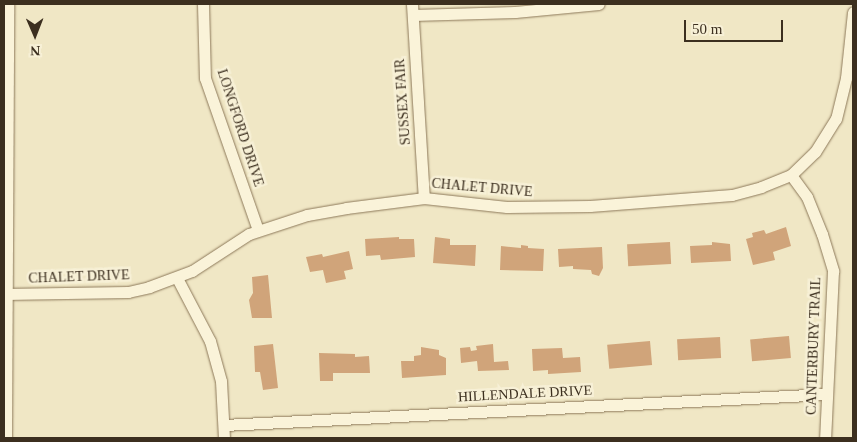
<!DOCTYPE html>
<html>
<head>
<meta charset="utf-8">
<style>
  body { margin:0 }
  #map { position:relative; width:857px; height:442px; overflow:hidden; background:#f0e7c5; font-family:"Times New Roman",serif }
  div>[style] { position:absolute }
  .building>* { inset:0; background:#d0a47a; transform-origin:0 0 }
  .roads { filter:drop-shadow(0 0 1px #8d795a) drop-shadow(0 0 1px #8d795a) }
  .street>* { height:11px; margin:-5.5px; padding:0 5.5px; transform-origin:5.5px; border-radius:5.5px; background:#faf3d9 }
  span { translate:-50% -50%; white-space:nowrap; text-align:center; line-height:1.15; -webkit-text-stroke:5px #f7f0d6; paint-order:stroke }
  .street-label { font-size:14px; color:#3c2f1f }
  .frame { position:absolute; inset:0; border:5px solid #3c2f1f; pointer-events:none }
  .north { position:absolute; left:10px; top:10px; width:50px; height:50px; -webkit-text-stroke:4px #f7f0d6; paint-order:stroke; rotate:179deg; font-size:14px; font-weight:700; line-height:20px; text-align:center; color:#3c2f1f }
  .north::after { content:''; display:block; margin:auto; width:18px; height:22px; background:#3c2f1f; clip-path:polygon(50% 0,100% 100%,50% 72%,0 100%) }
  .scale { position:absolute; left:684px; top:20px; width:99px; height:22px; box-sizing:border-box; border:2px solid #3c2f1f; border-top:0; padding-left:6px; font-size:15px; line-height:18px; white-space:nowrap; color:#3c2f1f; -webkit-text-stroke:4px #f7f0d6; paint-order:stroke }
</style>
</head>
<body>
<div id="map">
  <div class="building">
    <i style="clip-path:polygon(786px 227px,791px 246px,773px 252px,775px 260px,753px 265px,746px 239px,753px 237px,752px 233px,764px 230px,766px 234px)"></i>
    <i style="clip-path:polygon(399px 237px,399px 239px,414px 239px,415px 257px,381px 260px,380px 255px,366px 256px,365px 239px)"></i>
    <i style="clip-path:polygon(435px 237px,450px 239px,450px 245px,476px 245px,475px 266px,433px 263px)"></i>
    <i style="left:670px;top:242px;width:22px;height:43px;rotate:87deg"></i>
    <i style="clip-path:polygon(712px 242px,730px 244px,731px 261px,691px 263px,690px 246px,712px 245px)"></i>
    <i style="clip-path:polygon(521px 245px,528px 246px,528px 248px,544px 249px,543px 271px,500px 270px,501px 246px,521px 248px)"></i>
    <i style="clip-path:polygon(602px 247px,603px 268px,599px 276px,592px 274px,591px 270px,573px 269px,573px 266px,559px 267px,558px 249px)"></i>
    <i style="clip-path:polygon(349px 251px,353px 269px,344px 271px,346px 279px,326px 283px,323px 270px,310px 272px,306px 257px,322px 254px,323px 257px)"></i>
    <i style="clip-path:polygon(268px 275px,272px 318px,252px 318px,249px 300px,253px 293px,252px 277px)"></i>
    <i style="left:789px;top:336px;width:22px;height:39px;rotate:85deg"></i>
    <i style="left:720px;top:337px;width:21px;height:43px;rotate:87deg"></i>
    <i style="left:650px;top:341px;width:24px;height:43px;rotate:85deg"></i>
    <i style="clip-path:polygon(273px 344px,278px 388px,263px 390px,260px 372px,255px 372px,254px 346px)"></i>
    <i style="clip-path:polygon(493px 344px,494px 362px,508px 361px,509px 370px,478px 371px,477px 361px,461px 363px,460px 348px,470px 347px,471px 351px,477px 350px,476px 346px)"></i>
    <i style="clip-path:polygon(421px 347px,439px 350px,439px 355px,446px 358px,446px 375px,402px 378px,401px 361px,414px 361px,414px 356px,421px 355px)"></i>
    <i style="clip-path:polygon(562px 348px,563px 358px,580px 357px,581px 372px,548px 374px,548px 370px,533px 371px,532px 349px)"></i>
    <i style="clip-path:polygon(319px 353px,355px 354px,355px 357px,369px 356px,370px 373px,333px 373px,333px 381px,320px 381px)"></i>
  </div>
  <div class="roads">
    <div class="street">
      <i style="left:203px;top:4px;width:74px;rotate:88.5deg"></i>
      <i style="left:205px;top:78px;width:161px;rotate:70.8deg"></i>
      <i style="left:412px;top:4px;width:194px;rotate:86.5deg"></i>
      <i style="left:413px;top:15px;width:102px;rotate:-1.7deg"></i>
      <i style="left:515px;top:12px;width:84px;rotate:-5.4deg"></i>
      <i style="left:791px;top:175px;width:27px;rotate:54deg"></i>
      <i style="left:807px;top:197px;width:40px;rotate:68deg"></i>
      <i style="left:822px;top:234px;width:39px;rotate:73deg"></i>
      <i style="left:833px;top:271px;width:167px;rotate:92.7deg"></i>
      <i style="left:177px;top:278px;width:71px;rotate:62.4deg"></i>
      <i style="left:210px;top:341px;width:41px;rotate:74.6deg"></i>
      <i style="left:221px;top:381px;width:57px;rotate:87deg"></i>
      <i style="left:4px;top:294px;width:124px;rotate:-0.9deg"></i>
      <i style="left:128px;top:292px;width:22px;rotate:-13deg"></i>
      <i style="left:149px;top:287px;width:46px;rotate:-20.4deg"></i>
      <i style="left:192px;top:271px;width:68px;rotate:-33deg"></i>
      <i style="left:249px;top:234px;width:61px;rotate:-18.1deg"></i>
      <i style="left:307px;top:215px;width:40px;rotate:-10deg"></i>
      <i style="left:346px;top:208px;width:79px;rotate:-7.3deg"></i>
      <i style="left:424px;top:198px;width:83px;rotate:6.2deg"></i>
      <i style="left:507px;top:207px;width:83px;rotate:-0.7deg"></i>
      <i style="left:590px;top:206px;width:142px;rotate:-4.4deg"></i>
      <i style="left:732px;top:195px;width:30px;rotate:-15deg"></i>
      <i style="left:761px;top:187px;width:32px;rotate:-22deg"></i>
      <i style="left:791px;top:175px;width:33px;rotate:-44deg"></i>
      <i style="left:815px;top:152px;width:39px;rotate:-58deg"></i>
      <i style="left:836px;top:119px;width:42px;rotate:-76.3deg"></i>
      <i style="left:846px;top:78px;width:66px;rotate:-83.9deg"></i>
      <i style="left:224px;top:425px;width:604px;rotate:-2.94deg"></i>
      <i style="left:6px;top:438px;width:434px;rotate:-89.7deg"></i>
    </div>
  </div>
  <div class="street-label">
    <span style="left:403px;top:102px;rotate:-94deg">SUSSEX FAIR</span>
    <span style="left:240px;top:128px;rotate:72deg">LONGFORD DRIVE</span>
    <span style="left:482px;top:188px;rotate:5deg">CHALET DRIVE</span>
    <span style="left:79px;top:277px;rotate:-2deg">CHALET DRIVE</span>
    <span style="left:814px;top:346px;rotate:-88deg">CANTERBURY TRAIL</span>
    <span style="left:525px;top:394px;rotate:-3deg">HILLENDALE DRIVE</span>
  </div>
  <div class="frame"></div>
  <div class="north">N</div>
  <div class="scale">50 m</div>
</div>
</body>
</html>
